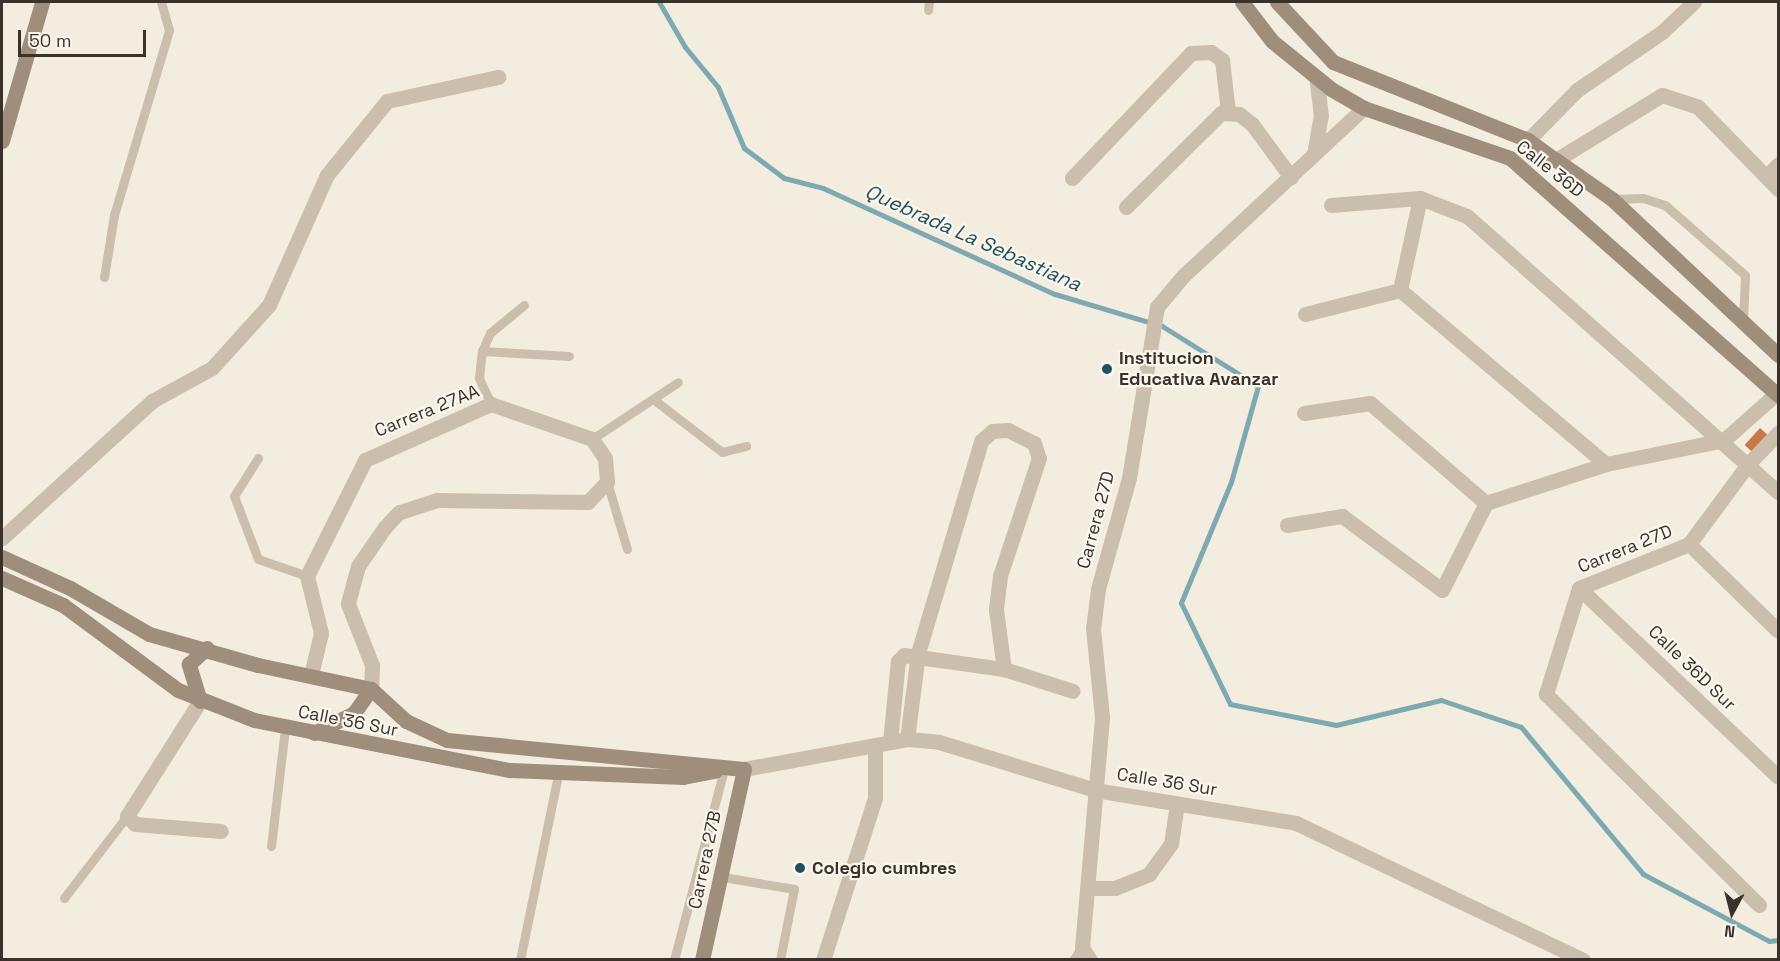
<!DOCTYPE html>
<html>
<head>
<meta charset="utf-8">
<style>
  body { margin:0 }
  #map { position:relative; width:1780px; height:961px; overflow:hidden; background:#f3ede0; font-family:"Space Grotesk",sans-serif }
  div>[style] { position:absolute }
  .stream>* { height:5px; margin:-2.5px; padding:0 2.5px; transform-origin:2.5px; border-radius:2.5px; background:#7fa9b1 }
  .building>* { inset:0; background:#c7784b; transform-origin:0 0 }
  .lane>* { height:9px; margin:-4.5px; padding:0 4.5px; transform-origin:4.5px; border-radius:4.5px; background:#ccbeac }
  .street>* { height:15px; margin:-7.5px; padding:0 7.5px; transform-origin:7.5px; border-radius:7.5px; background:#ccbeac }
  .secondary>* { height:15px; margin:-7.5px; padding:0 7.5px; transform-origin:7.5px; border-radius:7.5px; background:#a08e7d }
  .dots>* { width:16px; height:16px; translate:-50% -50%; box-sizing:border-box; border:3px solid #fbf6ed; border-radius:50% }
  span { translate:-50% -50%; white-space:nowrap; text-align:center; line-height:1.15; -webkit-text-stroke:4.5px #fbf6ed; paint-order:stroke }
  .street-label { font-size:18px; color:#3a312b }
  .poi-label { font-size:18px; color:#3a312b; font-weight:700 }
  .left { translate:0 -50%; text-align:left }
  .water-label { font-size:20px; color:#1f515d; font-style:italic }
  .frame { position:absolute; inset:0; border:3px solid #3a312b; pointer-events:none }
  .north { position:absolute; left:1702px; top:883px; width:60px; height:60px; -webkit-text-stroke:4px #fbf6ed; paint-order:stroke; rotate:187deg; font-size:16px; font-weight:700; line-height:24px; text-align:center; color:#3a312b }
  .north::after { content:''; display:block; margin:auto; width:21px; height:27px; background:#3a312b; clip-path:polygon(50% 0,100% 100%,50% 72%,0 100%) }
  .scale { position:absolute; left:18px; top:30px; width:128px; height:27px; box-sizing:border-box; border:3px solid #3a312b; border-top:0; padding-left:8px; font-size:18px; line-height:21px; white-space:nowrap; color:#3a312b; -webkit-text-stroke:4px #fbf6ed; paint-order:stroke }
</style>
</head>
<body>
<div id="map">
  <div class="stream">
    <i style="left:659px;top:2px;width:52px;rotate:60deg"></i>
    <i style="left:685px;top:47px;width:52px;rotate:50.5deg"></i>
    <i style="left:718px;top:87px;width:66px;rotate:66.9deg"></i>
    <i style="left:744px;top:148px;width:50px;rotate:36.9deg"></i>
    <i style="left:784px;top:178px;width:40px;rotate:14.4deg"></i>
    <i style="left:823px;top:188px;width:255px;rotate:24.6deg"></i>
    <i style="left:1055px;top:294px;width:112px;rotate:16.7deg"></i>
    <i style="left:1162px;top:326px;width:113px;rotate:32deg"></i>
    <i style="left:1258px;top:386px;width:100px;rotate:105.7deg"></i>
    <i style="left:1231px;top:482px;width:131px;rotate:112.5deg"></i>
    <i style="left:1181px;top:603px;width:112px;rotate:64.1deg"></i>
    <i style="left:1230px;top:704px;width:108px;rotate:11.2deg"></i>
    <i style="left:1336px;top:725px;width:108px;rotate:-13.4deg"></i>
    <i style="left:1441px;top:700px;width:84px;rotate:18.6deg"></i>
    <i style="left:1521px;top:727px;width:191px;rotate:50.3deg"></i>
    <i style="left:1643px;top:874px;width:143px;rotate:28deg"></i>
    <i style="left:1769px;top:941px;width:9px;rotate:-6deg"></i>
  </div>
  <div class="building">
    <i style="left:1760px;top:428px;width:13px;height:23px;rotate:42deg"></i>
  </div>
  <div class="lane">
    <i style="left:928px;top:10px;width:8px;rotate:-83deg"></i>
    <i style="left:1612px;top:199px;width:31px;rotate:-2deg"></i>
    <i style="left:1643px;top:198px;width:23px;rotate:18deg"></i>
    <i style="left:1665px;top:205px;width:106px;rotate:41.2deg"></i>
    <i style="left:1745px;top:275px;width:45px;rotate:92.5deg"></i>
    <i style="left:104px;top:277px;width:63px;rotate:-80.8deg"></i>
    <i style="left:114px;top:215px;width:193px;rotate:-73.4deg"></i>
    <i style="left:169px;top:30px;width:29px;rotate:-106deg"></i>
    <i style="left:482px;top:351px;width:87px;rotate:3.3deg"></i>
    <i style="left:653px;top:399px;width:87px;rotate:37.5deg"></i>
    <i style="left:722px;top:452px;width:25px;rotate:-14deg"></i>
    <i style="left:491px;top:404px;width:29px;rotate:-115deg"></i>
    <i style="left:479px;top:378px;width:27px;rotate:-84deg"></i>
    <i style="left:482px;top:351px;width:20px;rotate:-66deg"></i>
    <i style="left:490px;top:333px;width:44px;rotate:-39.5deg"></i>
    <i style="left:592px;top:439px;width:103px;rotate:-33.5deg"></i>
    <i style="left:258px;top:458px;width:45px;rotate:122.3deg"></i>
    <i style="left:234px;top:496px;width:67px;rotate:69.1deg"></i>
    <i style="left:258px;top:559px;width:52px;rotate:19.1deg"></i>
    <i style="left:607px;top:482px;width:70px;rotate:73.4deg"></i>
    <i style="left:271px;top:846px;width:119px;rotate:-83.2deg"></i>
    <i style="left:723px;top:877px;width:72px;rotate:9.6deg"></i>
    <i style="left:794px;top:889px;width:72px;rotate:101.2deg"></i>
    <i style="left:64px;top:898px;width:103px;rotate:-52.5deg"></i>
    <i style="left:520px;top:960px;width:189px;rotate:-78.4deg"></i>
    <i style="left:674px;top:960px;width:197px;rotate:-75.3deg"></i>
    <i style="left:1073px;top:960px;width:16px;rotate:-55deg"></i>
  </div>
  <div class="street">
    <i style="left:1528px;top:140px;width:70px;rotate:-45.6deg"></i>
    <i style="left:1577px;top:90px;width:103px;rotate:-34.3deg"></i>
    <i style="left:1662px;top:32px;width:44px;rotate:-43.2deg"></i>
    <i style="left:1314px;top:154px;width:39px;rotate:-80deg"></i>
    <i style="left:1321px;top:116px;width:35px;rotate:-97deg"></i>
    <i style="left:1556px;top:160px;width:124px;rotate:-31.5deg"></i>
    <i style="left:1662px;top:95px;width:38px;rotate:18deg"></i>
    <i style="left:1698px;top:107px;width:115px;rotate:45.7deg"></i>
    <i style="left:1767px;top:176px;width:16px;rotate:-47deg"></i>
    <i style="left:1072px;top:178px;width:173px;rotate:-46.4deg"></i>
    <i style="left:1191px;top:53px;width:20px;rotate:-3deg"></i>
    <i style="left:1211px;top:52px;width:14px;rotate:36deg"></i>
    <i style="left:1222px;top:60px;width:52px;rotate:83.4deg"></i>
    <i style="left:1420px;top:198px;width:94px;rotate:102.3deg"></i>
    <i style="left:1400px;top:290px;width:270px;rotate:40.2deg"></i>
    <i style="left:1331px;top:205px;width:89px;rotate:-4.5deg"></i>
    <i style="left:1420px;top:198px;width:50px;rotate:21deg"></i>
    <i style="left:1467px;top:216px;width:416px;rotate:41.6deg"></i>
    <i style="left:1126px;top:207px;width:134px;rotate:-44.7deg"></i>
    <i style="left:1221px;top:113px;width:18px;rotate:3deg"></i>
    <i style="left:1239px;top:114px;width:16px;rotate:38deg"></i>
    <i style="left:1252px;top:124px;width:66px;rotate:53.7deg"></i>
    <i style="left:1305px;top:314px;width:98px;rotate:-14.2deg"></i>
    <i style="left:1304px;top:413px;width:67px;rotate:-8.6deg"></i>
    <i style="left:1370px;top:403px;width:153px;rotate:40.8deg"></i>
    <i style="left:1287px;top:525px;width:56px;rotate:-9.3deg"></i>
    <i style="left:1342px;top:516px;width:124px;rotate:36.5deg"></i>
    <i style="left:1442px;top:590px;width:97px;rotate:-63.2deg"></i>
    <i style="left:1486px;top:503px;width:126px;rotate:-18deg"></i>
    <i style="left:1606px;top:464px;width:120px;rotate:-11.5deg"></i>
    <i style="left:1724px;top:440px;width:71px;rotate:-41.6deg"></i>
    <i style="left:2px;top:538px;width:203px;rotate:-42.4deg"></i>
    <i style="left:152px;top:401px;width:68px;rotate:-28.8deg"></i>
    <i style="left:212px;top:368px;width:85px;rotate:-47.9deg"></i>
    <i style="left:269px;top:305px;width:142px;rotate:-66deg"></i>
    <i style="left:327px;top:175px;width:95px;rotate:-51deg"></i>
    <i style="left:387px;top:101px;width:114px;rotate:-12.2deg"></i>
    <i style="left:1689px;top:544px;width:124px;rotate:44.3deg"></i>
    <i style="left:1579px;top:588px;width:274px;rotate:43.5deg"></i>
    <i style="left:311px;top:675px;width:43px;rotate:-76.6deg"></i>
    <i style="left:321px;top:633px;width:59px;rotate:-103.8deg"></i>
    <i style="left:307px;top:576px;width:130px;rotate:-63.4deg"></i>
    <i style="left:365px;top:460px;width:138px;rotate:-24deg"></i>
    <i style="left:491px;top:404px;width:107px;rotate:19.1deg"></i>
    <i style="left:592px;top:439px;width:23px;rotate:56deg"></i>
    <i style="left:605px;top:458px;width:24px;rotate:85deg"></i>
    <i style="left:607px;top:482px;width:28px;rotate:134deg"></i>
    <i style="left:588px;top:502px;width:151px;rotate:-179.2deg"></i>
    <i style="left:437px;top:500px;width:40px;rotate:162deg"></i>
    <i style="left:399px;top:512px;width:21px;rotate:133deg"></i>
    <i style="left:385px;top:527px;width:47px;rotate:124.7deg"></i>
    <i style="left:358px;top:566px;width:39px;rotate:105deg"></i>
    <i style="left:348px;top:604px;width:66px;rotate:68.5deg"></i>
    <i style="left:372px;top:665px;width:24px;rotate:92deg"></i>
    <i style="left:200px;top:701px;width:136px;rotate:122.4deg"></i>
    <i style="left:127px;top:816px;width:11px;rotate:45deg"></i>
    <i style="left:135px;top:824px;width:86px;rotate:4.7deg"></i>
    <i style="left:907px;top:739px;width:87px;rotate:-82.7deg"></i>
    <i style="left:918px;top:653px;width:221px;rotate:-73.4deg"></i>
    <i style="left:981px;top:441px;width:15px;rotate:-42deg"></i>
    <i style="left:992px;top:431px;width:16px;rotate:-4deg"></i>
    <i style="left:1008px;top:430px;width:29px;rotate:27deg"></i>
    <i style="left:1034px;top:443px;width:16px;rotate:72deg"></i>
    <i style="left:1039px;top:458px;width:124px;rotate:108.3deg"></i>
    <i style="left:1000px;top:576px;width:34px;rotate:97deg"></i>
    <i style="left:996px;top:610px;width:60px;rotate:82.3deg"></i>
    <i style="left:890px;top:742px;width:81px;rotate:-84.4deg"></i>
    <i style="left:898px;top:661px;width:8px;rotate:-45deg"></i>
    <i style="left:904px;top:655px;width:101px;rotate:8deg"></i>
    <i style="left:1004px;top:669px;width:72px;rotate:17.7deg"></i>
    <i style="left:744px;top:769px;width:166px;rotate:-10.4deg"></i>
    <i style="left:907px;top:739px;width:32px;rotate:5deg"></i>
    <i style="left:939px;top:742px;width:163px;rotate:17.1deg"></i>
    <i style="left:1095px;top:790px;width:204px;rotate:9.3deg"></i>
    <i style="left:1296px;top:823px;width:318px;rotate:25.5deg"></i>
    <i style="left:1089px;top:888px;width:26px"></i>
    <i style="left:1115px;top:888px;width:37px;rotate:-22deg"></i>
    <i style="left:1149px;top:874px;width:37px;rotate:-54deg"></i>
    <i style="left:1171px;top:844px;width:40px;rotate:-81.5deg"></i>
    <i style="left:1759px;top:905px;width:300px;rotate:-135.3deg"></i>
    <i style="left:1546px;top:694px;width:111px;rotate:-72.7deg"></i>
    <i style="left:1579px;top:588px;width:118px;rotate:-21.8deg"></i>
    <i style="left:1689px;top:544px;width:101px;rotate:-53.5deg"></i>
    <i style="left:1749px;top:463px;width:42px;rotate:-46deg"></i>
    <i style="left:823px;top:960px;width:170px;rotate:-72.2deg"></i>
    <i style="left:875px;top:798px;width:52px;rotate:-90deg"></i>
    <i style="left:1090px;top:960px;width:15px;rotate:-122deg"></i>
    <i style="left:1082px;top:947px;width:231px;rotate:-85deg"></i>
    <i style="left:1102px;top:717px;width:88px;rotate:-95.8deg"></i>
    <i style="left:1093px;top:629px;width:40px;rotate:-82.9deg"></i>
    <i style="left:1098px;top:589px;width:115px;rotate:-74.4deg"></i>
    <i style="left:1129px;top:478px;width:173px;rotate:-80.7deg"></i>
    <i style="left:1157px;top:307px;width:40px;rotate:-50deg"></i>
    <i style="left:1183px;top:276px;width:247px;rotate:-42.9deg"></i>
  </div>
  <div class="secondary">
    <i style="left:1242px;top:2px;width:49px;rotate:52.4deg"></i>
    <i style="left:1272px;top:41px;width:76px;rotate:39.1deg"></i>
    <i style="left:1331px;top:89px;width:38px;rotate:30deg"></i>
    <i style="left:1364px;top:108px;width:154px;rotate:18.9deg"></i>
    <i style="left:1510px;top:158px;width:358px;rotate:41.5deg"></i>
    <i style="left:1277px;top:2px;width:82px;rotate:47deg"></i>
    <i style="left:1333px;top:62px;width:210px;rotate:21.8deg"></i>
    <i style="left:1528px;top:140px;width:34px;rotate:36deg"></i>
    <i style="left:1556px;top:160px;width:68px;rotate:34.9deg"></i>
    <i style="left:1612px;top:199px;width:228px;rotate:43.2deg"></i>
    <i style="left:2px;top:141px;width:145px;rotate:-73.9deg"></i>
    <i style="left:2px;top:557px;width:75px;rotate:24.5deg"></i>
    <i style="left:70px;top:588px;width:91px;rotate:30.2deg"></i>
    <i style="left:149px;top:634px;width:113px;rotate:15.9deg"></i>
    <i style="left:258px;top:665px;width:116px;rotate:12deg"></i>
    <i style="left:371px;top:689px;width:47px;rotate:42.4deg"></i>
    <i style="left:406px;top:721px;width:45px;rotate:24.9deg"></i>
    <i style="left:447px;top:740px;width:298px;rotate:5.6deg"></i>
    <i style="left:744px;top:769px;width:196px;rotate:102.4deg"></i>
    <i style="left:2px;top:578px;width:67px;rotate:23.9deg"></i>
    <i style="left:63px;top:605px;width:143px;rotate:36.5deg"></i>
    <i style="left:178px;top:690px;width:82px;rotate:21.5deg"></i>
    <i style="left:254px;top:720px;width:261px;rotate:11.1deg"></i>
    <i style="left:510px;top:770px;width:173px;rotate:2.3deg"></i>
    <i style="left:683px;top:777px;width:33px;rotate:-11deg"></i>
    <i style="left:200px;top:701px;width:39px;rotate:-107deg"></i>
    <i style="left:189px;top:664px;width:24px;rotate:-42deg"></i>
    <i style="left:314px;top:733px;width:45px;rotate:-26.6deg"></i>
    <i style="left:354px;top:713px;width:29px;rotate:-55deg"></i>
  </div>
  <div class="dots">
    <i style="left:1107px;top:369px;background:#1f515d"></i>
    <i style="left:800px;top:868px;background:#1f515d"></i>
  </div>
  <div class="street-label">
    <span style="left:1550px;top:169px;rotate:38deg">Calle 36D</span>
    <span style="left:427px;top:411px;rotate:-22deg">Carrera 27AA</span>
    <span style="left:1096px;top:520px;rotate:-75deg">Carrera 27D</span>
    <span style="left:1625px;top:549px;rotate:-22deg">Carrera 27D</span>
    <span style="left:1692px;top:668px;rotate:44deg">Calle 36D Sur</span>
    <span style="left:348px;top:721px;rotate:11deg">Calle 36 Sur</span>
    <span style="left:1167px;top:782px;rotate:9deg">Calle 36 Sur</span>
    <span style="left:705px;top:860px;rotate:-78deg">Carrera 27B</span>
  </div>
  <div class="poi-label">
    <span class="left" style="left:1119px;top:369px">Institucion<br>Educativa Avanzar</span>
    <span class="left" style="left:812px;top:868px">Colegio cumbres</span>
  </div>
  <div class="water-label">
    <span style="left:973px;top:238px;rotate:24deg">Quebrada La Sebastiana</span>
  </div>
  <div class="frame"></div>
  <div class="north">N</div>
  <div class="scale">50 m</div>
</div>
</body>
</html>
